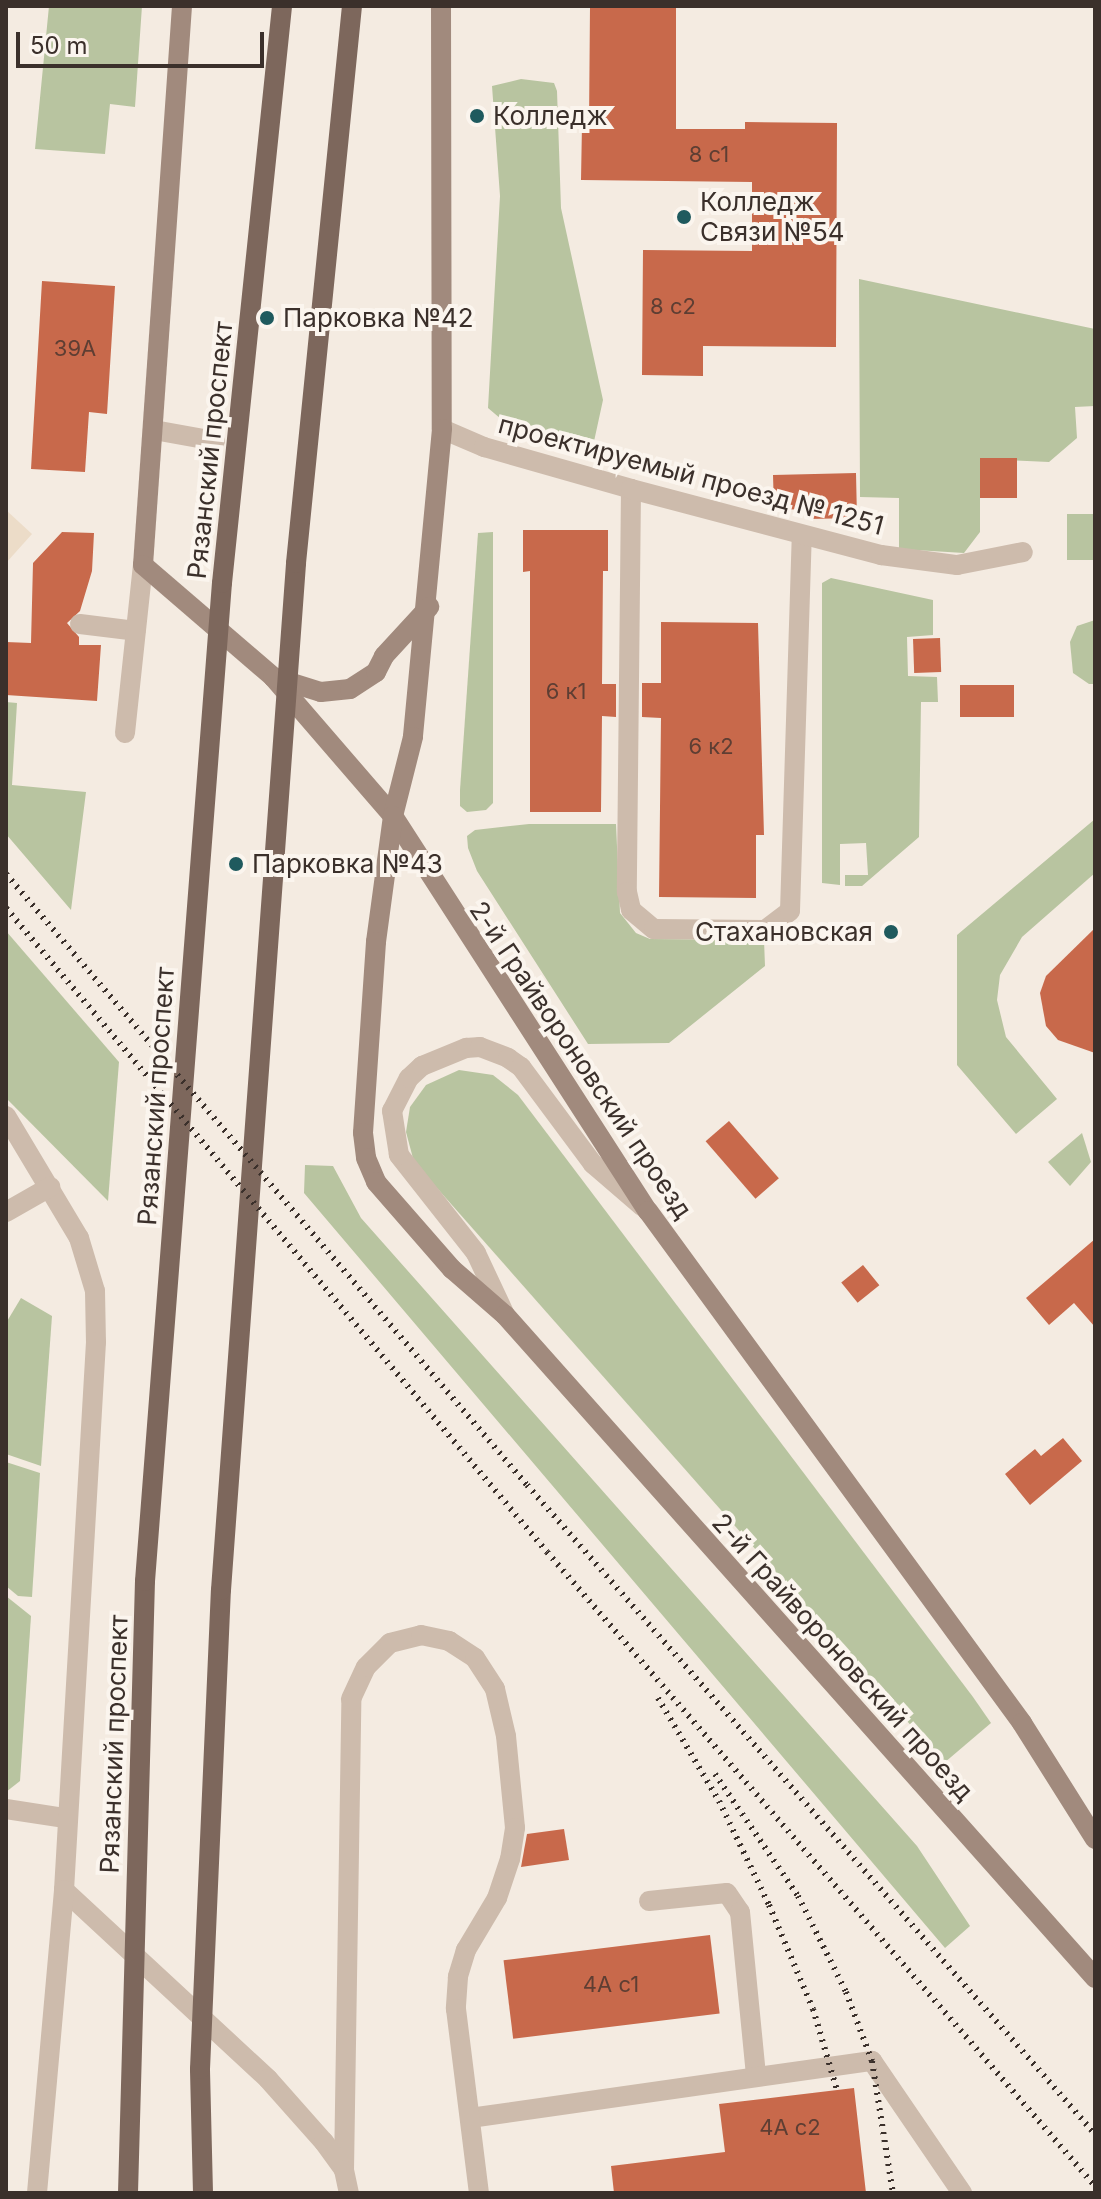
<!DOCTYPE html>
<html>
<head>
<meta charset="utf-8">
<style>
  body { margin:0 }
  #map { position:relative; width:1101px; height:2199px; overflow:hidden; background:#f4ebe1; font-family:Inter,sans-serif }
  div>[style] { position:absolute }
  .green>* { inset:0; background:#b8c4a0; transform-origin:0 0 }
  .plaza>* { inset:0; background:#ecdcc8 }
  .building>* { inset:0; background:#c8694b; transform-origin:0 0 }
  .service>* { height:20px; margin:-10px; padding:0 10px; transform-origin:10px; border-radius:10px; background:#cdbbac }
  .minor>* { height:20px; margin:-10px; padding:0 10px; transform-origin:10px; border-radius:10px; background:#cdbbac }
  .tertiary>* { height:20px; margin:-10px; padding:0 10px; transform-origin:10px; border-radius:10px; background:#cdbbac }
  .secondary>* { height:20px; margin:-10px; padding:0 10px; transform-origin:10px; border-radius:10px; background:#a18a7d }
  .primary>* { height:20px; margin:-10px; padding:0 10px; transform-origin:10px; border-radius:10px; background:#7d675c }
  .rail>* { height:6px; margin-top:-3px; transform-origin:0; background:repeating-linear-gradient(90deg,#3b302b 0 2px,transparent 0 8px) }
  .dots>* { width:22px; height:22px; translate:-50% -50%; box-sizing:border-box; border:4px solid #fbf5ee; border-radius:50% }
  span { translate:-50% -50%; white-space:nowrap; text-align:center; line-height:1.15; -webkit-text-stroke:8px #fbf5ee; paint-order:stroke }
  .number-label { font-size:22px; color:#5e3e33 }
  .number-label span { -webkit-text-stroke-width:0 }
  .poi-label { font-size:26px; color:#3b302b }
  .left { translate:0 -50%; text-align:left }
  .right { translate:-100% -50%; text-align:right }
  .street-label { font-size:26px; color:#3b302b }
  .frame { position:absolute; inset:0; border:8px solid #3b302b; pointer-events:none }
  .scale { position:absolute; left:16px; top:32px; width:248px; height:36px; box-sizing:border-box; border:4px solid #3b302b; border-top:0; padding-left:10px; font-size:24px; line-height:28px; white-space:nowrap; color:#3b302b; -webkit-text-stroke:6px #fbf5ee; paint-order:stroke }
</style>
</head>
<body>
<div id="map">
  <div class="green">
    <i style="clip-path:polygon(49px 6px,142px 6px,135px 107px,110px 104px,105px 154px,35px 149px)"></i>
    <i style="clip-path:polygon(521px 79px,554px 83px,557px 91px,561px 208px,603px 400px,593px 446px,501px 419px,488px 408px,500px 196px,492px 86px)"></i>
    <i style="clip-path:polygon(859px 279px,1095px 329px,1095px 406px,1075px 407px,1077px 438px,1049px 462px,980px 459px,980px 532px,964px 553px,899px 549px,899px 498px,860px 497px)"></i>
    <i style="left:1067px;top:514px;width:28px;height:46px"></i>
    <i style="clip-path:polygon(493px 532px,493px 803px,486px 810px,467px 812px,460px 806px,460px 790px,478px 533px)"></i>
    <i style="clip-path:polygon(831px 578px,933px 600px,933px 635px,907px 637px,908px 676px,937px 677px,938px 702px,921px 702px,919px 837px,862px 886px,845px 886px,845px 875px,868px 875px,866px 843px,840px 844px,840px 885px,822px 883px,822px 583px)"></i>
    <i style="clip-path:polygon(1095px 620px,1095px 684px,1089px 684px,1073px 673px,1070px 642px,1077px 626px)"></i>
    <i style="clip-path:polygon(6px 702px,17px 703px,12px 785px,86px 792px,71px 910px,6px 834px)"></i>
    <i style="clip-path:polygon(1095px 819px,1095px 873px,1022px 937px,1000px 975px,997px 1000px,1006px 1037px,1057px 1099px,1016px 1134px,957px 1065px,957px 935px)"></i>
    <i style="clip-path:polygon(529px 824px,616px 824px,620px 913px,636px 933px,650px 939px,764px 940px,765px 966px,669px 1043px,588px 1044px,477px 871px,468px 848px,467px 836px,475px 830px)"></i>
    <i style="clip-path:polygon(6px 931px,119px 1062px,108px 1201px,6px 1098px)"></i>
    <i style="clip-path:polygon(459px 1070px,493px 1075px,518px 1095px,973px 1697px,991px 1723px,944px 1763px,414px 1162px,406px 1132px,410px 1107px,426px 1085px)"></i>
    <i style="clip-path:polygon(1082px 1133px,1091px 1162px,1070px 1186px,1048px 1162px)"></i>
    <i style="clip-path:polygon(305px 1165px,333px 1166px,361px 1218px,917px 1846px,970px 1926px,945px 1948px,304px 1193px)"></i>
    <i style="clip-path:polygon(21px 1298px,52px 1316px,41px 1466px,6px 1454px,6px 1323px)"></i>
    <i style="clip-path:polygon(6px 1462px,40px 1473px,32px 1597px,18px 1596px,6px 1586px)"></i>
    <i style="clip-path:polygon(6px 1596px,31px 1616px,20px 1781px,6px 1792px)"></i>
  </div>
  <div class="plaza">
    <i style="clip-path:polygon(6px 510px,32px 534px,6px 563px)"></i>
  </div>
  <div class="building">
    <i style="clip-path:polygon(590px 6px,676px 6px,676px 129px,745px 129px,745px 122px,837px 123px,836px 347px,703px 346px,703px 376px,642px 375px,643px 250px,752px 251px,752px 182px,581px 180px,582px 124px,589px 124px)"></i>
    <i style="clip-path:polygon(42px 281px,115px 286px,107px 414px,89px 412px,85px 472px,31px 469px)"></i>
    <i style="left:1017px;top:458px;width:40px;height:37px;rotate:90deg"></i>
    <i style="clip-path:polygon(856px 473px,857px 518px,808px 519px,807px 509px,774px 510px,773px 475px)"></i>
    <i style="clip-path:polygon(523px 530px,608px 530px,608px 571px,603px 571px,602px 684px,616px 684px,616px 717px,602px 716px,601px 812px,530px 812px,530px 571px,523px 572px)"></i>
    <i style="clip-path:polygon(62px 532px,94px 533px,92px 571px,80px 611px,67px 623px,79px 637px,79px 645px,101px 645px,97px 701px,6px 695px,6px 642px,31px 643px,33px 563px)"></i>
    <i style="clip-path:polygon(661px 622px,758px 623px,764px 835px,756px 835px,756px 898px,659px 897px,661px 718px,642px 717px,642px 683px,661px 683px)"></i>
    <i style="left:940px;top:638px;width:34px;height:27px;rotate:88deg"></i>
    <i style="left:1014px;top:685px;width:32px;height:54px;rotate:90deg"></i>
    <i style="clip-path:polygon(1095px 928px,1095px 1053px,1058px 1040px,1046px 1026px,1040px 993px,1046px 976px)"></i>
    <i style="left:729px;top:1121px;width:76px;height:31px;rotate:49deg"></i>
    <i style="clip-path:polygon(1095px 1239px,1095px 1327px,1074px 1303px,1049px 1325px,1026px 1298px)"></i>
    <i style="left:863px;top:1265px;width:26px;height:28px;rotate:51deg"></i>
    <i style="clip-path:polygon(1063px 1438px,1082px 1461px,1030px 1505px,1005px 1474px,1035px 1449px,1041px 1456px)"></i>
    <i style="clip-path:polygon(564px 1829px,569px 1860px,521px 1867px,527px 1834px)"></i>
    <i style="left:710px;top:1935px;width:79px;height:208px;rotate:83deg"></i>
    <i style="clip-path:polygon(854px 2088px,866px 2193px,614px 2193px,611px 2166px,725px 2152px,719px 2104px)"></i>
  </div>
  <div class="service">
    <i style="left:154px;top:430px;width:62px;rotate:10.2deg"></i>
    <i style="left:631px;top:489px;width:403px;rotate:90.6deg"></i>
    <i style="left:627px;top:892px;width:18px;rotate:77deg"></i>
    <i style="left:631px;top:910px;width:30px;rotate:40deg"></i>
    <i style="left:654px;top:929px;width:111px;rotate:0.5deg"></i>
    <i style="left:765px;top:930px;width:31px;rotate:-37deg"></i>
    <i style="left:790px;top:911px;width:373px;rotate:-88.2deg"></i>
    <i style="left:80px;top:624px;width:56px;rotate:7.1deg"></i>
    <i style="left:125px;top:733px;width:169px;rotate:-83.9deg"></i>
    <i style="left:6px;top:1809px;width:60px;rotate:8.7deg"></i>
    <i style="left:649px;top:1901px;width:78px;rotate:-5.9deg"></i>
    <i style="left:727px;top:1893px;width:23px;rotate:56deg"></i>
    <i style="left:740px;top:1912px;width:165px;rotate:84.4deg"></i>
    <i style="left:470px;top:2118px;width:406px;rotate:-8.1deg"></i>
    <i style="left:872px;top:2061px;width:160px;rotate:55.7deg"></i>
    <i style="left:344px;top:2170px;width:471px;rotate:-89.1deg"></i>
    <i style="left:351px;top:1699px;width:35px;rotate:-65deg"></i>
    <i style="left:366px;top:1667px;width:34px;rotate:-45deg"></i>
    <i style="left:390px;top:1643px;width:32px;rotate:-14deg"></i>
    <i style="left:421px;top:1635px;width:29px;rotate:12deg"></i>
    <i style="left:449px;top:1641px;width:31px;rotate:33deg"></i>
    <i style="left:475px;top:1658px;width:37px;rotate:57deg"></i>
    <i style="left:495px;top:1689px;width:48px;rotate:76.8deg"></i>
    <i style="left:506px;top:1736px;width:92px;rotate:84.4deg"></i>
    <i style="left:515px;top:1828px;width:31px;rotate:99deg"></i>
    <i style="left:510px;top:1859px;width:41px;rotate:108.4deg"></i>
    <i style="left:497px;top:1898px;width:61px;rotate:120.8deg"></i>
    <i style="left:466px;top:1950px;width:28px;rotate:107deg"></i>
    <i style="left:458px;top:1977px;width:32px;rotate:94deg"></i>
    <i style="left:456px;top:2009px;width:185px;rotate:82.9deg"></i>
  </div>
  <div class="minor">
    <i style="left:442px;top:429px;width:46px;rotate:23.2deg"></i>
    <i style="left:484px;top:447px;width:153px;rotate:15.9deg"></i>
    <i style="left:631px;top:489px;width:259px;rotate:14.8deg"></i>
    <i style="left:881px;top:555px;width:77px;rotate:7.5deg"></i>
    <i style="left:957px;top:565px;width:67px;rotate:-11.1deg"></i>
    <i style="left:6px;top:1116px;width:142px;rotate:59.1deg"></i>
    <i style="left:79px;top:1238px;width:55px;rotate:73.2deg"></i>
    <i style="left:95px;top:1291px;width:51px;rotate:88.9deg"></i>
    <i style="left:96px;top:1342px;width:549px;rotate:93.34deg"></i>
    <i style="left:6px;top:1212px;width:51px;rotate:-29.6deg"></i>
    <i style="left:505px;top:1315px;width:68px;rotate:-115.1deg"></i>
    <i style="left:476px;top:1253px;width:125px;rotate:-128.2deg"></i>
    <i style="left:399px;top:1155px;width:45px;rotate:-99deg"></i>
    <i style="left:392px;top:1111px;width:37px;rotate:-63deg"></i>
    <i style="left:409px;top:1078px;width:18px;rotate:-43deg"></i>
    <i style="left:422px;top:1066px;width:48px;rotate:-22.2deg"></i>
    <i style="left:466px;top:1048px;width:14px;rotate:-4deg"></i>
    <i style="left:480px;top:1047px;width:30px;rotate:21deg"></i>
    <i style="left:508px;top:1058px;width:16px;rotate:35deg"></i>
    <i style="left:521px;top:1067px;width:121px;rotate:53.4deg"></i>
    <i style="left:593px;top:1164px;width:65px;rotate:40.6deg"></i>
  </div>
  <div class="tertiary">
    <i style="left:64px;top:1890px;width:278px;rotate:42.8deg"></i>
    <i style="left:268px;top:2079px;width:84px;rotate:48.4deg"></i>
    <i style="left:324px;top:2142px;width:34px;rotate:54deg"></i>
    <i style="left:344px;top:2170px;width:24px;rotate:78deg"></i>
    <i style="left:37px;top:2193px;width:304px;rotate:-84.9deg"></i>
  </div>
  <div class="secondary">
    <i style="left:182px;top:6px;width:560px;rotate:93.99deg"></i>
    <i style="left:143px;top:565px;width:172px;rotate:40.7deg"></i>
    <i style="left:273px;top:677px;width:184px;rotate:49.2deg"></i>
    <i style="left:393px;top:816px;width:470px;rotate:57.2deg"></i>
    <i style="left:648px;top:1211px;width:634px;rotate:53.85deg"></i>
    <i style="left:1022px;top:1723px;width:137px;rotate:57.8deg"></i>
    <i style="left:441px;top:6px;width:423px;rotate:89.9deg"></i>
    <i style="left:442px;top:429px;width:309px;rotate:95.4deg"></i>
    <i style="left:413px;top:737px;width:81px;rotate:104.2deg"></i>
    <i style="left:393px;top:816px;width:127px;rotate:97.7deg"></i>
    <i style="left:376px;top:942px;width:191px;rotate:93.9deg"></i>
    <i style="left:363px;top:1133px;width:25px;rotate:83deg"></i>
    <i style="left:366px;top:1158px;width:26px;rotate:67deg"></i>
    <i style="left:376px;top:1182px;width:116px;rotate:48.9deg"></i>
    <i style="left:452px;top:1269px;width:70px;rotate:41deg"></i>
    <i style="left:505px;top:1315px;width:888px;rotate:48.33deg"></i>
    <i style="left:273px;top:677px;width:50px;rotate:17.4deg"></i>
    <i style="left:321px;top:692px;width:29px;rotate:-6deg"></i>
    <i style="left:350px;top:689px;width:31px;rotate:-33deg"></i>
    <i style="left:376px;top:672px;width:18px;rotate:-63deg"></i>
    <i style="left:384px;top:656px;width:67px;rotate:-47.4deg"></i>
  </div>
  <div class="primary">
    <i style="left:128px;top:2193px;width:612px;rotate:-88.41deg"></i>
    <i style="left:145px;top:1581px;width:1001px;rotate:-85.59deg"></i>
    <i style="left:222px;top:583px;width:580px;rotate:-84.06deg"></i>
    <i style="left:203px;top:2193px;width:124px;rotate:-91.4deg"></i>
    <i style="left:200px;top:2069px;width:479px;rotate:-87.5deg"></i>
    <i style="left:221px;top:1590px;width:1030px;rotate:-85.82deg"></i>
    <i style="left:296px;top:563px;width:560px;rotate:-84.26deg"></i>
  </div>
  <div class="rail">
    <i style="left:6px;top:874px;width:803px;rotate:49.55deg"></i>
    <i style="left:527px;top:1485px;width:862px;rotate:48.81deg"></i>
    <i style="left:6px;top:908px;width:841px;rotate:49.97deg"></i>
    <i style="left:547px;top:1552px;width:838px;rotate:49.16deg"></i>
    <i style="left:658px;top:1698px;width:120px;rotate:59.4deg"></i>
    <i style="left:719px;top:1801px;width:115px;rotate:64.3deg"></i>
    <i style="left:769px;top:1905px;width:113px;rotate:67.1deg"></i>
    <i style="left:813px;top:2009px;width:84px;rotate:73.5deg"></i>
    <i style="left:715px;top:1774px;width:148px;rotate:55.8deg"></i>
    <i style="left:798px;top:1896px;width:107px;rotate:63.4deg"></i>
    <i style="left:846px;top:1992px;width:74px;rotate:69.4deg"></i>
    <i style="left:872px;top:2061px;width:134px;rotate:81deg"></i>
  </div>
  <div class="dots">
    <i style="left:477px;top:116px;background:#1f5a5e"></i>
    <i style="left:684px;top:217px;background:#1f5a5e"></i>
    <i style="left:267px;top:318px;background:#1f5a5e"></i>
    <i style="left:236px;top:864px;background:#1f5a5e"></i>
    <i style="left:891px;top:932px;background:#1f5a5e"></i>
  </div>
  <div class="number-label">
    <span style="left:709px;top:155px">8 с1</span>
    <span style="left:673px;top:307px">8 с2</span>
    <span style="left:75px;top:349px">39А</span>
    <span style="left:566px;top:692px">6 к1</span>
    <span style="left:711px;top:747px">6 к2</span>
    <span style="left:611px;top:1985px">4А с1</span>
    <span style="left:790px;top:2128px">4А с2</span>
  </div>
  <div class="poi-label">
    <span class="left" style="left:493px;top:116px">Колледж</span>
    <span class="left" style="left:700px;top:217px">Колледж<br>Связи №54</span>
    <span class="left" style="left:283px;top:318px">Парковка №42</span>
    <span class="left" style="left:252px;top:864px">Парковка №43</span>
    <span class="right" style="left:873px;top:932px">Стахановская</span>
  </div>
  <div class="street-label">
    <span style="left:210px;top:450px;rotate:-84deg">Рязанский проспект</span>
    <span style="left:691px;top:475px;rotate:15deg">проектируемый проезд № 1251</span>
    <span style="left:581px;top:1060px;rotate:56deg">2-й Грайвороновский проезд</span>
    <span style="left:156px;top:1096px;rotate:-86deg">Рязанский проспект</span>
    <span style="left:843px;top:1657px;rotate:48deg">2-й Грайвороновский проезд</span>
    <span style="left:114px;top:1744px;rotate:-88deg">Рязанский проспект</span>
  </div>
  <div class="frame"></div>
  <div class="scale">50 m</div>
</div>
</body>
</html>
